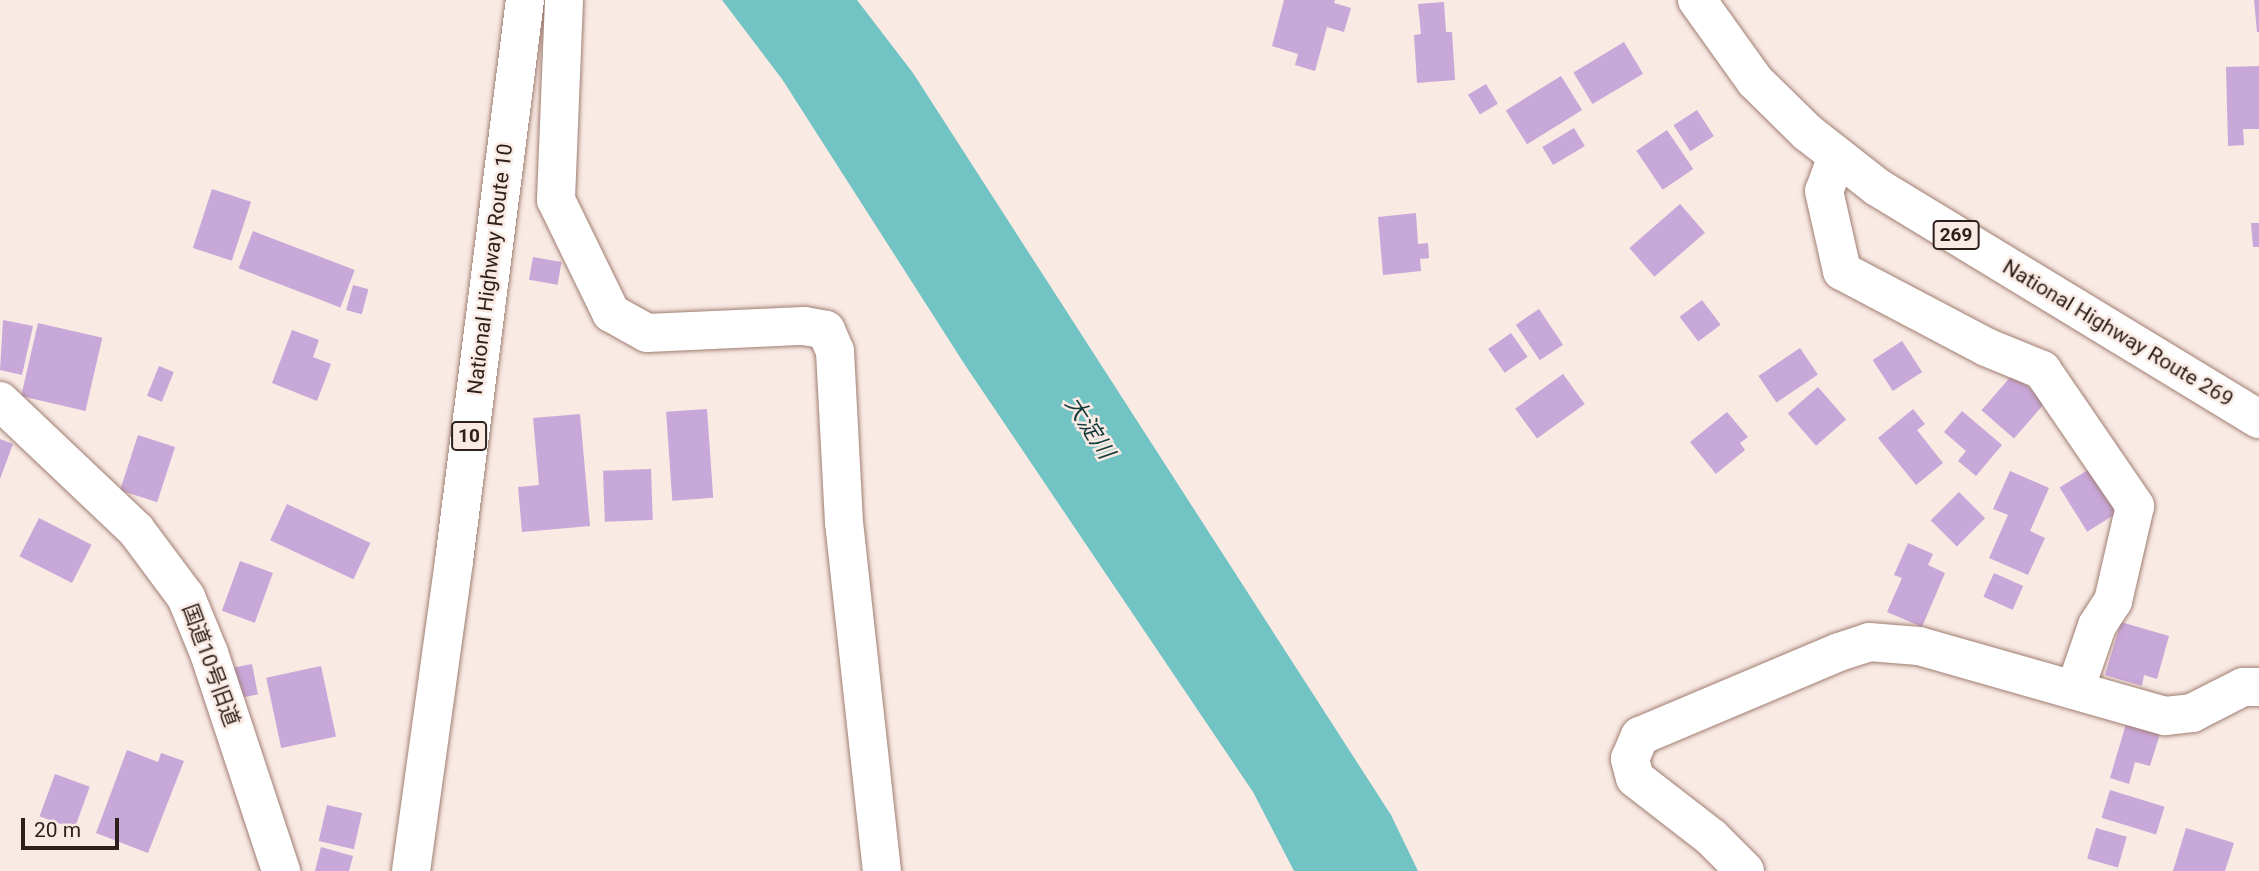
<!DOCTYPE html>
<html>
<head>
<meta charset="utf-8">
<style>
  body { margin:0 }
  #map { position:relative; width:2259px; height:871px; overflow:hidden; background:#f9eae4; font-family:Roboto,"Noto Sans JP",sans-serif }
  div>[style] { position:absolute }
  .water>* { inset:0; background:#72c3c4 }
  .building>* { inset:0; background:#c8a7d9; transform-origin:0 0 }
  .roads { filter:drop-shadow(0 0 2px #a07e72) drop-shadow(0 0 2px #a07e72) }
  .minor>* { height:38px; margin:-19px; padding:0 19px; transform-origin:19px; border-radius:19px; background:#fff }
  .highway>* { height:38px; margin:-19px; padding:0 19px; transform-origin:19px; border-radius:19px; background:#fff }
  span { translate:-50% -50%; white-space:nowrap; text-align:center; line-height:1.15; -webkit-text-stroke:5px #f9eae4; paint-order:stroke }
  .shield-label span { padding:2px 5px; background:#f9eae4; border:2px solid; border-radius:5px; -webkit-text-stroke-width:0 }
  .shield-label { font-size:19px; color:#2d1f1a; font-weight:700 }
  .street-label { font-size:21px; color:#2d1f1a }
  .water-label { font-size:23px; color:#163d3e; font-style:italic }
  .scale { position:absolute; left:21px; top:818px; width:98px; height:32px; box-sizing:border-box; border:4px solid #2d1f1a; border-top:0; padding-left:9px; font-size:21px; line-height:24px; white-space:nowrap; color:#2d1f1a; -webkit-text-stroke:5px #f9eae4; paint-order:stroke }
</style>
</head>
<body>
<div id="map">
  <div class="water">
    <i style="clip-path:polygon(722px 0,857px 0,913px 73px,1391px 815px,1418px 871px,1294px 871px,1253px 792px,965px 365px,782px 79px)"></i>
  </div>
  <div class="building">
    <i style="clip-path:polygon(1284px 0,1335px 0,1334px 3px,1351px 8px,1344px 32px,1327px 27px,1315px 71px,1295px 65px,1298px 54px,1272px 46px)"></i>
    <i style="clip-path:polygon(2254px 0,2259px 0,2259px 32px,2257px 32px)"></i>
    <i style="clip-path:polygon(1444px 2px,1446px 32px,1452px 32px,1455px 80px,1417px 83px,1414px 35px,1421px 34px,1418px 4px)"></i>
    <i style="left:1624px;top:42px;width:37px;height:59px;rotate:59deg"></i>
    <i style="clip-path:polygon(2259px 66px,2259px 129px,2243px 129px,2244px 145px,2228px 146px,2226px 67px)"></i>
    <i style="left:1561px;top:76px;width:40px;height:65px;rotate:58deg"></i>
    <i style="left:1486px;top:84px;width:23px;height:21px;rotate:59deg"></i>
    <i style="left:1697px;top:110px;width:31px;height:28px;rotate:57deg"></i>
    <i style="left:1574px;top:128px;width:21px;height:37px;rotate:59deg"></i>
    <i style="left:1667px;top:130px;width:47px;height:37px;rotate:56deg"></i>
    <i style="left:212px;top:189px;width:41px;height:62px;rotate:18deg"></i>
    <i style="left:1680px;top:204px;width:38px;height:67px;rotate:49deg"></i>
    <i style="clip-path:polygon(1416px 213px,1418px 244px,1428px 243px,1429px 258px,1420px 259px,1421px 271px,1383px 275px,1378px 217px)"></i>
    <i style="clip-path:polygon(2251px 223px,2259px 223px,2259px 247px,2253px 247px)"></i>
    <i style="left:253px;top:231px;width:109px;height:40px;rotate:21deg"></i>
    <i style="left:533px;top:257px;width:29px;height:23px;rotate:10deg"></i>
    <i style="left:353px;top:285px;width:16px;height:26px;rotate:15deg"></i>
    <i style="left:1702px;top:300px;width:31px;height:28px;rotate:53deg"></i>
    <i style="left:1539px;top:309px;width:43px;height:28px;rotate:56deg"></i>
    <i style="clip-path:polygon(3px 320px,33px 326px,22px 375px,0 370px)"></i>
    <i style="left:38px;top:323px;width:66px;height:75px;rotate:13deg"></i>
    <i style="clip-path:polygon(292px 330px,319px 340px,313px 357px,331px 364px,317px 401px,272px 383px)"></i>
    <i style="left:1511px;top:333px;width:29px;height:28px;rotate:55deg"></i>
    <i style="left:1902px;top:341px;width:37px;height:35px;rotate:57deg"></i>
    <i style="left:1800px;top:348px;width:32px;height:50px;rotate:56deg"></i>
    <i style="left:159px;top:366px;width:16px;height:32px;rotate:22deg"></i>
    <i style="left:1563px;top:374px;width:37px;height:59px;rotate:54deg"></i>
    <i style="left:2013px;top:374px;width:43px;height:48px;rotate:41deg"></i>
    <i style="left:1818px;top:387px;width:43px;height:40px;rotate:49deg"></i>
    <i style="left:707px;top:409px;width:89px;height:41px;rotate:86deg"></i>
    <i style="clip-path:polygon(1913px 409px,1925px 424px,1917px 430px,1943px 463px,1916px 485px,1878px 438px)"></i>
    <i style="clip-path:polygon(1962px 411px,2002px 445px,1976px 476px,1958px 461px,1966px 451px,1944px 432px)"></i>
    <i style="clip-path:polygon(1727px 412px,1748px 437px,1740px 443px,1745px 450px,1716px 474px,1690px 442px)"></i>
    <i style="clip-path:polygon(580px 414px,590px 526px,522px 532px,518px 487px,539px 485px,533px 418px)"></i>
    <i style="left:138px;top:435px;width:39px;height:58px;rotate:18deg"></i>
    <i style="clip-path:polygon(0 439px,13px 444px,0 479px)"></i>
    <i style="left:2091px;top:468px;width:52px;height:37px;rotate:58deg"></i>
    <i style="left:651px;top:469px;width:51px;height:48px;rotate:88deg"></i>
    <i style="clip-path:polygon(2010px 471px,2049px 488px,2030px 531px,2045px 538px,2028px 575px,1989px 558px,2008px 515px,1993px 509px)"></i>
    <i style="left:1959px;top:492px;width:37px;height:40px;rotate:45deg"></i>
    <i style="left:287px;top:504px;width:92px;height:40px;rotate:25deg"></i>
    <i style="left:39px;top:518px;width:59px;height:43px;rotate:27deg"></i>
    <i style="clip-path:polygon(1908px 543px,1933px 554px,1928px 565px,1945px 573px,1922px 627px,1887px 612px,1902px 578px,1894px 575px)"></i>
    <i style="left:240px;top:561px;width:35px;height:53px;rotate:20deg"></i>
    <i style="left:1994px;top:573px;width:32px;height:26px;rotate:24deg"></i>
    <i style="clip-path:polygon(2121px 622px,2169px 636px,2157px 679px,2144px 675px,2142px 686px,2105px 675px)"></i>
    <i style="left:252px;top:664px;width:31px;height:21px;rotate:79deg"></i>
    <i style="left:321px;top:666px;width:72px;height:56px;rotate:78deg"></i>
    <i style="clip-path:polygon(2128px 717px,2162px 727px,2150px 766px,2135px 762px,2129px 784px,2110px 778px)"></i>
    <i style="clip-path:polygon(127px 750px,158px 762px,161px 753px,184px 761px,148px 853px,96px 833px)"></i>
    <i style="left:55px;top:774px;width:37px;height:45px;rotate:20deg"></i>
    <i style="left:2110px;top:790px;width:57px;height:29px;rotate:17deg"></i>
    <i style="left:327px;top:805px;width:36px;height:37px;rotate:13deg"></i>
    <i style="left:2096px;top:828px;width:32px;height:32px;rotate:16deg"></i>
    <i style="clip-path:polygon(2186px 828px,2234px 843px,2225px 871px,2173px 871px)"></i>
    <i style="clip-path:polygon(321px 847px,353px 856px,349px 871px,315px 871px)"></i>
  </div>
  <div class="roads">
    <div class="minor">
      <i style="left:564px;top:0;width:200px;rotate:92.3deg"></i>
      <i style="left:556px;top:200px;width:126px;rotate:64deg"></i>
      <i style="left:611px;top:313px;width:41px;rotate:29.1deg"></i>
      <i style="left:647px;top:333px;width:157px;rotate:-2.6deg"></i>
      <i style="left:804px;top:326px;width:22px;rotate:10deg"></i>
      <i style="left:826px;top:330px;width:23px;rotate:67deg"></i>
      <i style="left:835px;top:351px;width:171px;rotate:87deg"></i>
      <i style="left:844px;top:522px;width:351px;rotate:83.8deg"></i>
      <i style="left:1837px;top:156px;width:37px;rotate:110deg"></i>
      <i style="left:1824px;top:191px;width:82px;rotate:77.3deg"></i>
      <i style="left:1842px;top:271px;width:163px;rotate:27.8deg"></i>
      <i style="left:1986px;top:347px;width:61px;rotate:22.3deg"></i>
      <i style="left:2042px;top:370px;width:165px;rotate:55.6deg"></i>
      <i style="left:2135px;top:506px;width:98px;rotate:103deg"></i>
      <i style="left:2113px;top:601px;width:30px;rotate:123deg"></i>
      <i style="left:2097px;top:626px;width:68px;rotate:109deg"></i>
      <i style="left:0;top:401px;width:187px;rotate:43.5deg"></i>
      <i style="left:136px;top:530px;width:84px;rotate:53.3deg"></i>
      <i style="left:186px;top:597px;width:61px;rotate:67.7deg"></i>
      <i style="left:209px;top:653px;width:230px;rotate:71.7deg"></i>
      <i style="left:1745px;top:871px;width:48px;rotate:-135deg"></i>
      <i style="left:1711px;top:837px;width:96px;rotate:-142.2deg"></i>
      <i style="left:1635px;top:778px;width:20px;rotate:-105deg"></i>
      <i style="left:1630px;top:759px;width:25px;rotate:-67deg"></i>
      <i style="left:1640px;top:736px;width:216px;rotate:-22.9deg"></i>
      <i style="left:1839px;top:652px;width:32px;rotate:-18deg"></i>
      <i style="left:1869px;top:642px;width:50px;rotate:4.6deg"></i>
      <i style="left:1919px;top:646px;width:256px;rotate:15.9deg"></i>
      <i style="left:2165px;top:716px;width:27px;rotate:-6deg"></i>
      <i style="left:2192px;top:713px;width:57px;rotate:-27deg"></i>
      <i style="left:2243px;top:687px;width:16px"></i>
    </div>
    <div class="highway">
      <i style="left:1697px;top:0;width:100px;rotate:54.4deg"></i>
      <i style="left:1755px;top:81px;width:74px;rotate:44.5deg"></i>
      <i style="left:1808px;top:133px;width:88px;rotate:38deg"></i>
      <i style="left:1877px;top:187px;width:447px;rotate:31.3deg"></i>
      <i style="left:411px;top:871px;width:313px;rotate:-82.1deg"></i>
      <i style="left:454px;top:561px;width:565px;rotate:-82.79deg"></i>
    </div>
  </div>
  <div class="shield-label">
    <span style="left:1956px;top:235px">269</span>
    <span style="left:469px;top:436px">10</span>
  </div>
  <div class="street-label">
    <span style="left:490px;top:269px;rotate:-83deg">National Highway Route 10</span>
    <span style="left:2118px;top:333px;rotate:31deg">National Highway Route 269</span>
    <span style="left:211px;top:665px;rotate:70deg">国道10号旧道</span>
  </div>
  <div class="water-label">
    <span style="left:1089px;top:428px;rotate:57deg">大淀川</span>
  </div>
  <div class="scale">20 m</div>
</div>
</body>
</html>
